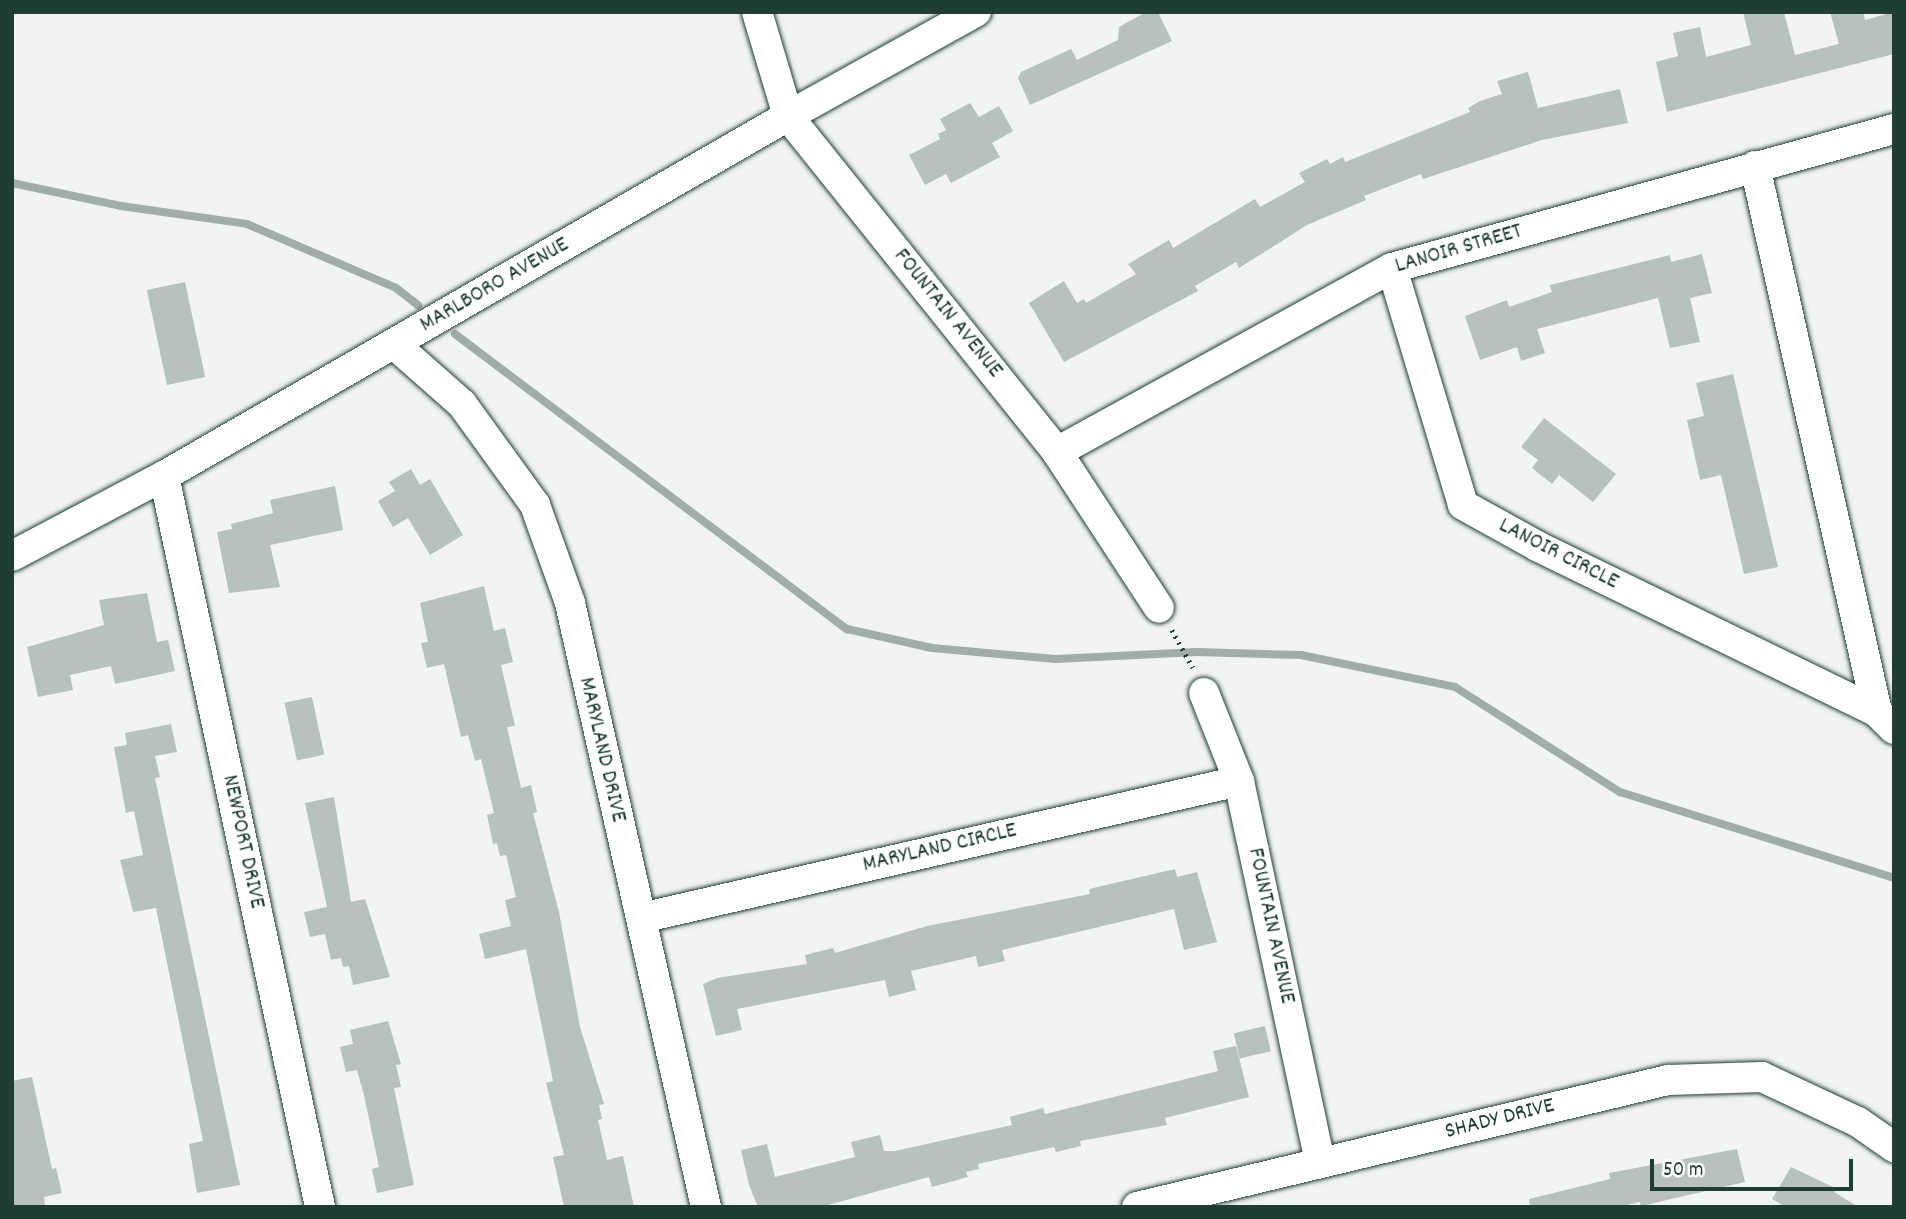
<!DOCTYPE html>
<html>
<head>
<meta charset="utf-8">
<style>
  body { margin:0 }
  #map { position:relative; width:1906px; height:1219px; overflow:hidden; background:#f2f3f3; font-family:Dekko,sans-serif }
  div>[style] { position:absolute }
  .stream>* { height:8px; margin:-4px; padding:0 4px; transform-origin:4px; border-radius:4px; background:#a1adaa }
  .building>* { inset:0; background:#b7c1bd; transform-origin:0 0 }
  .path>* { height:4.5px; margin-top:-2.25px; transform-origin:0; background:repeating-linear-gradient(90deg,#1f3d34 0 2px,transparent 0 7px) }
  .roads { filter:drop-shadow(0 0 2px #1f3d34) drop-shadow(0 0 2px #1f3d34) }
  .minor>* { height:30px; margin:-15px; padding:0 15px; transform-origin:15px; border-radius:15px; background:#fff }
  span { translate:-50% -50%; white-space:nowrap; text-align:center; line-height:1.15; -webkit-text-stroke:7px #fff; paint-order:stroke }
  .street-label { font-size:23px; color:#1f3d34 }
  .frame { position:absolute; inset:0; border:14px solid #1f3d34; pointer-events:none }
  .scale { position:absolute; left:1650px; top:1159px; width:203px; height:32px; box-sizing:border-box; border:4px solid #1f3d34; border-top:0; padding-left:9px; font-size:21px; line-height:24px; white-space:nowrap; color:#1f3d34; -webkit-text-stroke:5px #fff; paint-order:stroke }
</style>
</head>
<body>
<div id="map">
  <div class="stream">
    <i style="left:12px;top:183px;width:111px;rotate:11.9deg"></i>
    <i style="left:121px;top:206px;width:127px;rotate:8.1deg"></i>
    <i style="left:247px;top:224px;width:162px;rotate:23.2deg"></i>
    <i style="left:396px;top:288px;width:28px;rotate:38deg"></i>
    <i style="left:455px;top:334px;width:491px;rotate:37deg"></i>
    <i style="left:847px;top:629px;width:87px;rotate:12.6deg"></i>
    <i style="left:932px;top:648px;width:124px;rotate:5.1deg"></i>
    <i style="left:1056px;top:659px;width:141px;rotate:-2.8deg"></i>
    <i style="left:1197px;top:652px;width:104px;rotate:1.7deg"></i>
    <i style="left:1301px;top:655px;width:157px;rotate:11.7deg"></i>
    <i style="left:1455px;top:687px;width:196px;rotate:32.5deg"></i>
    <i style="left:1620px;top:792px;width:287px;rotate:17.4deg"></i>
  </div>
  <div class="building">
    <i style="clip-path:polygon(1146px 12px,1158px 12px,1172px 41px,1030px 105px,1018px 78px,1021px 72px,1071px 49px,1077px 60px,1118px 40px,1119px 27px)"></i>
    <i style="clip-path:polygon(1743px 12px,1784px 12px,1795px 55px,1839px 44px,1830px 12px,1863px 12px,1865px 20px,1894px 12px,1894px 54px,1667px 112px,1656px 62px,1678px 56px,1673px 33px,1700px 27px,1706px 57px,1751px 45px)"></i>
    <i style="clip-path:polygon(1528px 72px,1538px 108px,1620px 89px,1628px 123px,1542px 140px,1423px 179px,1421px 174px,1364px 196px,1366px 200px,1307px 225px,1239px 268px,1236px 262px,1195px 286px,1198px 291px,1064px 362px,1029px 303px,1064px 281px,1077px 303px,1084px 299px,1086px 303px,1136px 274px,1128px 264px,1169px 240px,1173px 248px,1255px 199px,1260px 207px,1305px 182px,1299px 173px,1327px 159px,1330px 164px,1343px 157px,1345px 162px,1470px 112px,1468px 108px,1480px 101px,1502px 94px,1497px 81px)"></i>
    <i style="clip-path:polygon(970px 103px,979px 117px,999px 106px,1013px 131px,992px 143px,1000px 157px,951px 183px,946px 174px,925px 185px,909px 155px,940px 139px,938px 134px,946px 130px,940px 119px)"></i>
    <i style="clip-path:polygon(1702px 254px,1712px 293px,1690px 298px,1700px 342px,1670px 348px,1658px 298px,1537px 329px,1545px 353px,1521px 361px,1517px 347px,1480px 360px,1465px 316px,1507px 300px,1509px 307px,1552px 292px,1550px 285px,1670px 255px,1671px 262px)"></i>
    <i style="left:185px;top:282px;width:97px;height:39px;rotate:78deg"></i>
    <i style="clip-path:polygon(1733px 374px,1778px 567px,1744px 574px,1721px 475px,1700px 480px,1687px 420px,1704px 416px,1696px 383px)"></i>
    <i style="clip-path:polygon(1544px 418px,1616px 474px,1593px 502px,1559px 475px,1552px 484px,1532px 468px,1538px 460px,1521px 447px)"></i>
    <i style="clip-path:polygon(411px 469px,420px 485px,430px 479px,463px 535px,430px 555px,408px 518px,393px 527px,378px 501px,395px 491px,389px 482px)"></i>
    <i style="clip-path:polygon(335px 486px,343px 530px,270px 545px,280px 587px,229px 593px,217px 532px,232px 529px,231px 524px,273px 513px,270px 500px)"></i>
    <i style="clip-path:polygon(484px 586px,494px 631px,505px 628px,513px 662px,501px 665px,515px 726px,507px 727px,521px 788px,531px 785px,537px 812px,533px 813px,559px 912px,580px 1027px,604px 1104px,599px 1105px,602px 1119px,598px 1120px,607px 1160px,623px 1156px,634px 1207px,564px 1207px,553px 1157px,564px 1155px,546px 1083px,553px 1081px,526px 949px,485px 959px,479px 934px,511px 926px,505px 900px,516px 897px,506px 855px,500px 856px,497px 843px,493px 844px,487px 815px,494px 813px,481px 759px,475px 761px,468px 735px,461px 737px,444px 664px,427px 668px,421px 643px,428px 642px,420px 603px)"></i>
    <i style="clip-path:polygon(147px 593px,157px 642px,168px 640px,175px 671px,115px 684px,111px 666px,70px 675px,73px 690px,38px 697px,27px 647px,104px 625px,99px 600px)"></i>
    <i style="left:312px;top:697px;width:59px;height:28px;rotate:78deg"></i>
    <i style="clip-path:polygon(171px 724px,177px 752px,155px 756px,160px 777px,155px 778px,240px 1185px,197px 1193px,189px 1144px,203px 1141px,156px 908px,133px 912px,120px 860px,143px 855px,134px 811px,126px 813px,114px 747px,127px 745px,125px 733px)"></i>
    <i style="clip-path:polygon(334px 797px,351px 902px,365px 899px,390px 977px,353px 985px,349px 966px,343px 967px,341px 958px,331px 960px,325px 934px,310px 937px,304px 912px,327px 907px,305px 803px)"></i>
    <i style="clip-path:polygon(1175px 869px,1177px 877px,1197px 872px,1217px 942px,1184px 950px,1174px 909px,1002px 950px,1005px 961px,978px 967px,976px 956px,911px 971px,916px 990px,889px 997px,885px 980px,737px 1009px,742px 1030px,716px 1036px,703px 984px,717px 978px,807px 964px,805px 955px,833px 948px,835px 953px,927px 926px,1090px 894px,1089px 889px)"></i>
    <i style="clip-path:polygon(388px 1021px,401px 1064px,396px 1065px,401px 1087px,394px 1088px,414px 1185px,377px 1193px,372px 1169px,379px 1167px,364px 1095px,357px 1070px,346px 1072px,340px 1047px,353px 1044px,350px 1030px)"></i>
    <i style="left:1265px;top:1026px;width:26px;height:32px;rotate:77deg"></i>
    <i style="clip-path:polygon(1236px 1046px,1249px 1097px,1165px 1118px,1167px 1125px,1080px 1141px,1081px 1146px,1056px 1152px,1054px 1147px,978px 1164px,979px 1169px,966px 1172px,968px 1177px,932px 1187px,929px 1177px,821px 1207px,758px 1207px,749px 1185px,741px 1150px,767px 1144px,775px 1177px,855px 1157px,851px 1142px,880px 1135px,884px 1151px,895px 1151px,1012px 1125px,1010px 1117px,1043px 1108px,1045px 1114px,1218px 1071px,1213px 1051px)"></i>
    <i style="clip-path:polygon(32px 1077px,52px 1169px,56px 1168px,62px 1193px,44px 1197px,45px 1207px,16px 1207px,12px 1203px,12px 1081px)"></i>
    <i style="clip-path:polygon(1737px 1149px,1745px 1182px,1641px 1206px,1640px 1202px,1619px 1207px,1530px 1207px,1529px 1199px,1610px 1179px,1609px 1173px)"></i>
    <i style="clip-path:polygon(1791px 1167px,1837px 1189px,1834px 1192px,1858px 1207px,1786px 1207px,1772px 1199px)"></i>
  </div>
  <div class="path">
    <i style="left:1172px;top:630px;width:43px;rotate:61.1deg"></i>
  </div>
  <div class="roads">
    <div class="minor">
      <i style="left:757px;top:12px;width:109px;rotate:73.4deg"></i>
      <i style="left:788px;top:116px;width:430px;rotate:51.3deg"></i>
      <i style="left:1057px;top:452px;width:186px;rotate:56.8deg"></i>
      <i style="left:1755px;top:166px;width:559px;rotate:77.4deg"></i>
      <i style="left:1877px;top:712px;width:24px;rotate:45deg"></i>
      <i style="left:1392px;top:268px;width:247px;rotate:73.3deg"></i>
      <i style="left:1463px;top:505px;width:85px;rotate:29deg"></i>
      <i style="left:1537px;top:546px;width:378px;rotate:26deg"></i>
      <i style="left:394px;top:344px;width:91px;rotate:41.4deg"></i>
      <i style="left:462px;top:404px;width:125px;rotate:54.1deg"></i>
      <i style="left:535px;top:505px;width:104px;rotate:70.3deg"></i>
      <i style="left:570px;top:603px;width:619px;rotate:77.31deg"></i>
      <i style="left:1057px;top:452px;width:382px;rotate:-28.8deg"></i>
      <i style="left:1392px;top:268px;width:521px;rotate:-15.48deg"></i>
      <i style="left:164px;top:476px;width:747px;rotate:77.95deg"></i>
      <i style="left:12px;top:556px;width:172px;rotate:-27.8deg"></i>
      <i style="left:164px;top:476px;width:720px;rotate:-29.98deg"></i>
      <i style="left:788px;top:116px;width:215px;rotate:-29deg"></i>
      <i style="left:1204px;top:693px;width:95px;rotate:68.3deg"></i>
      <i style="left:1239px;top:781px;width:390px;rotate:78deg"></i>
      <i style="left:641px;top:918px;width:613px;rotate:-12.9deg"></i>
      <i style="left:1137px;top:1207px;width:546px;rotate:-13.45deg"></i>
      <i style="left:1668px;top:1080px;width:94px;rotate:-1.8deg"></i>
      <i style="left:1762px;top:1077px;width:106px;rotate:25.1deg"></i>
      <i style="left:1858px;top:1122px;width:44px;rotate:34.8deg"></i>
    </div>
  </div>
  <div class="street-label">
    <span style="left:1459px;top:250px;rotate:-16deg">LANOIR STREET</span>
    <span style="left:495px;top:286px;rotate:-30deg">MARLBORO AVENUE</span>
    <span style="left:947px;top:314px;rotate:51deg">FOUNTAIN AVENUE</span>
    <span style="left:1558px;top:555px;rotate:27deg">LANOIR CIRCLE</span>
    <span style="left:601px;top:750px;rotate:77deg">MARYLAND DRIVE</span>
    <span style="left:242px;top:842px;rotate:78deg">NEWPORT DRIVE</span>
    <span style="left:940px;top:849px;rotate:-13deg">MARYLAND CIRCLE</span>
    <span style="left:1270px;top:926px;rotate:78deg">FOUNTAIN AVENUE</span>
    <span style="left:1500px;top:1120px;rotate:-14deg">SHADY DRIVE</span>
  </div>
  <div class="frame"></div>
  <div class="scale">50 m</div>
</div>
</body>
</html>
